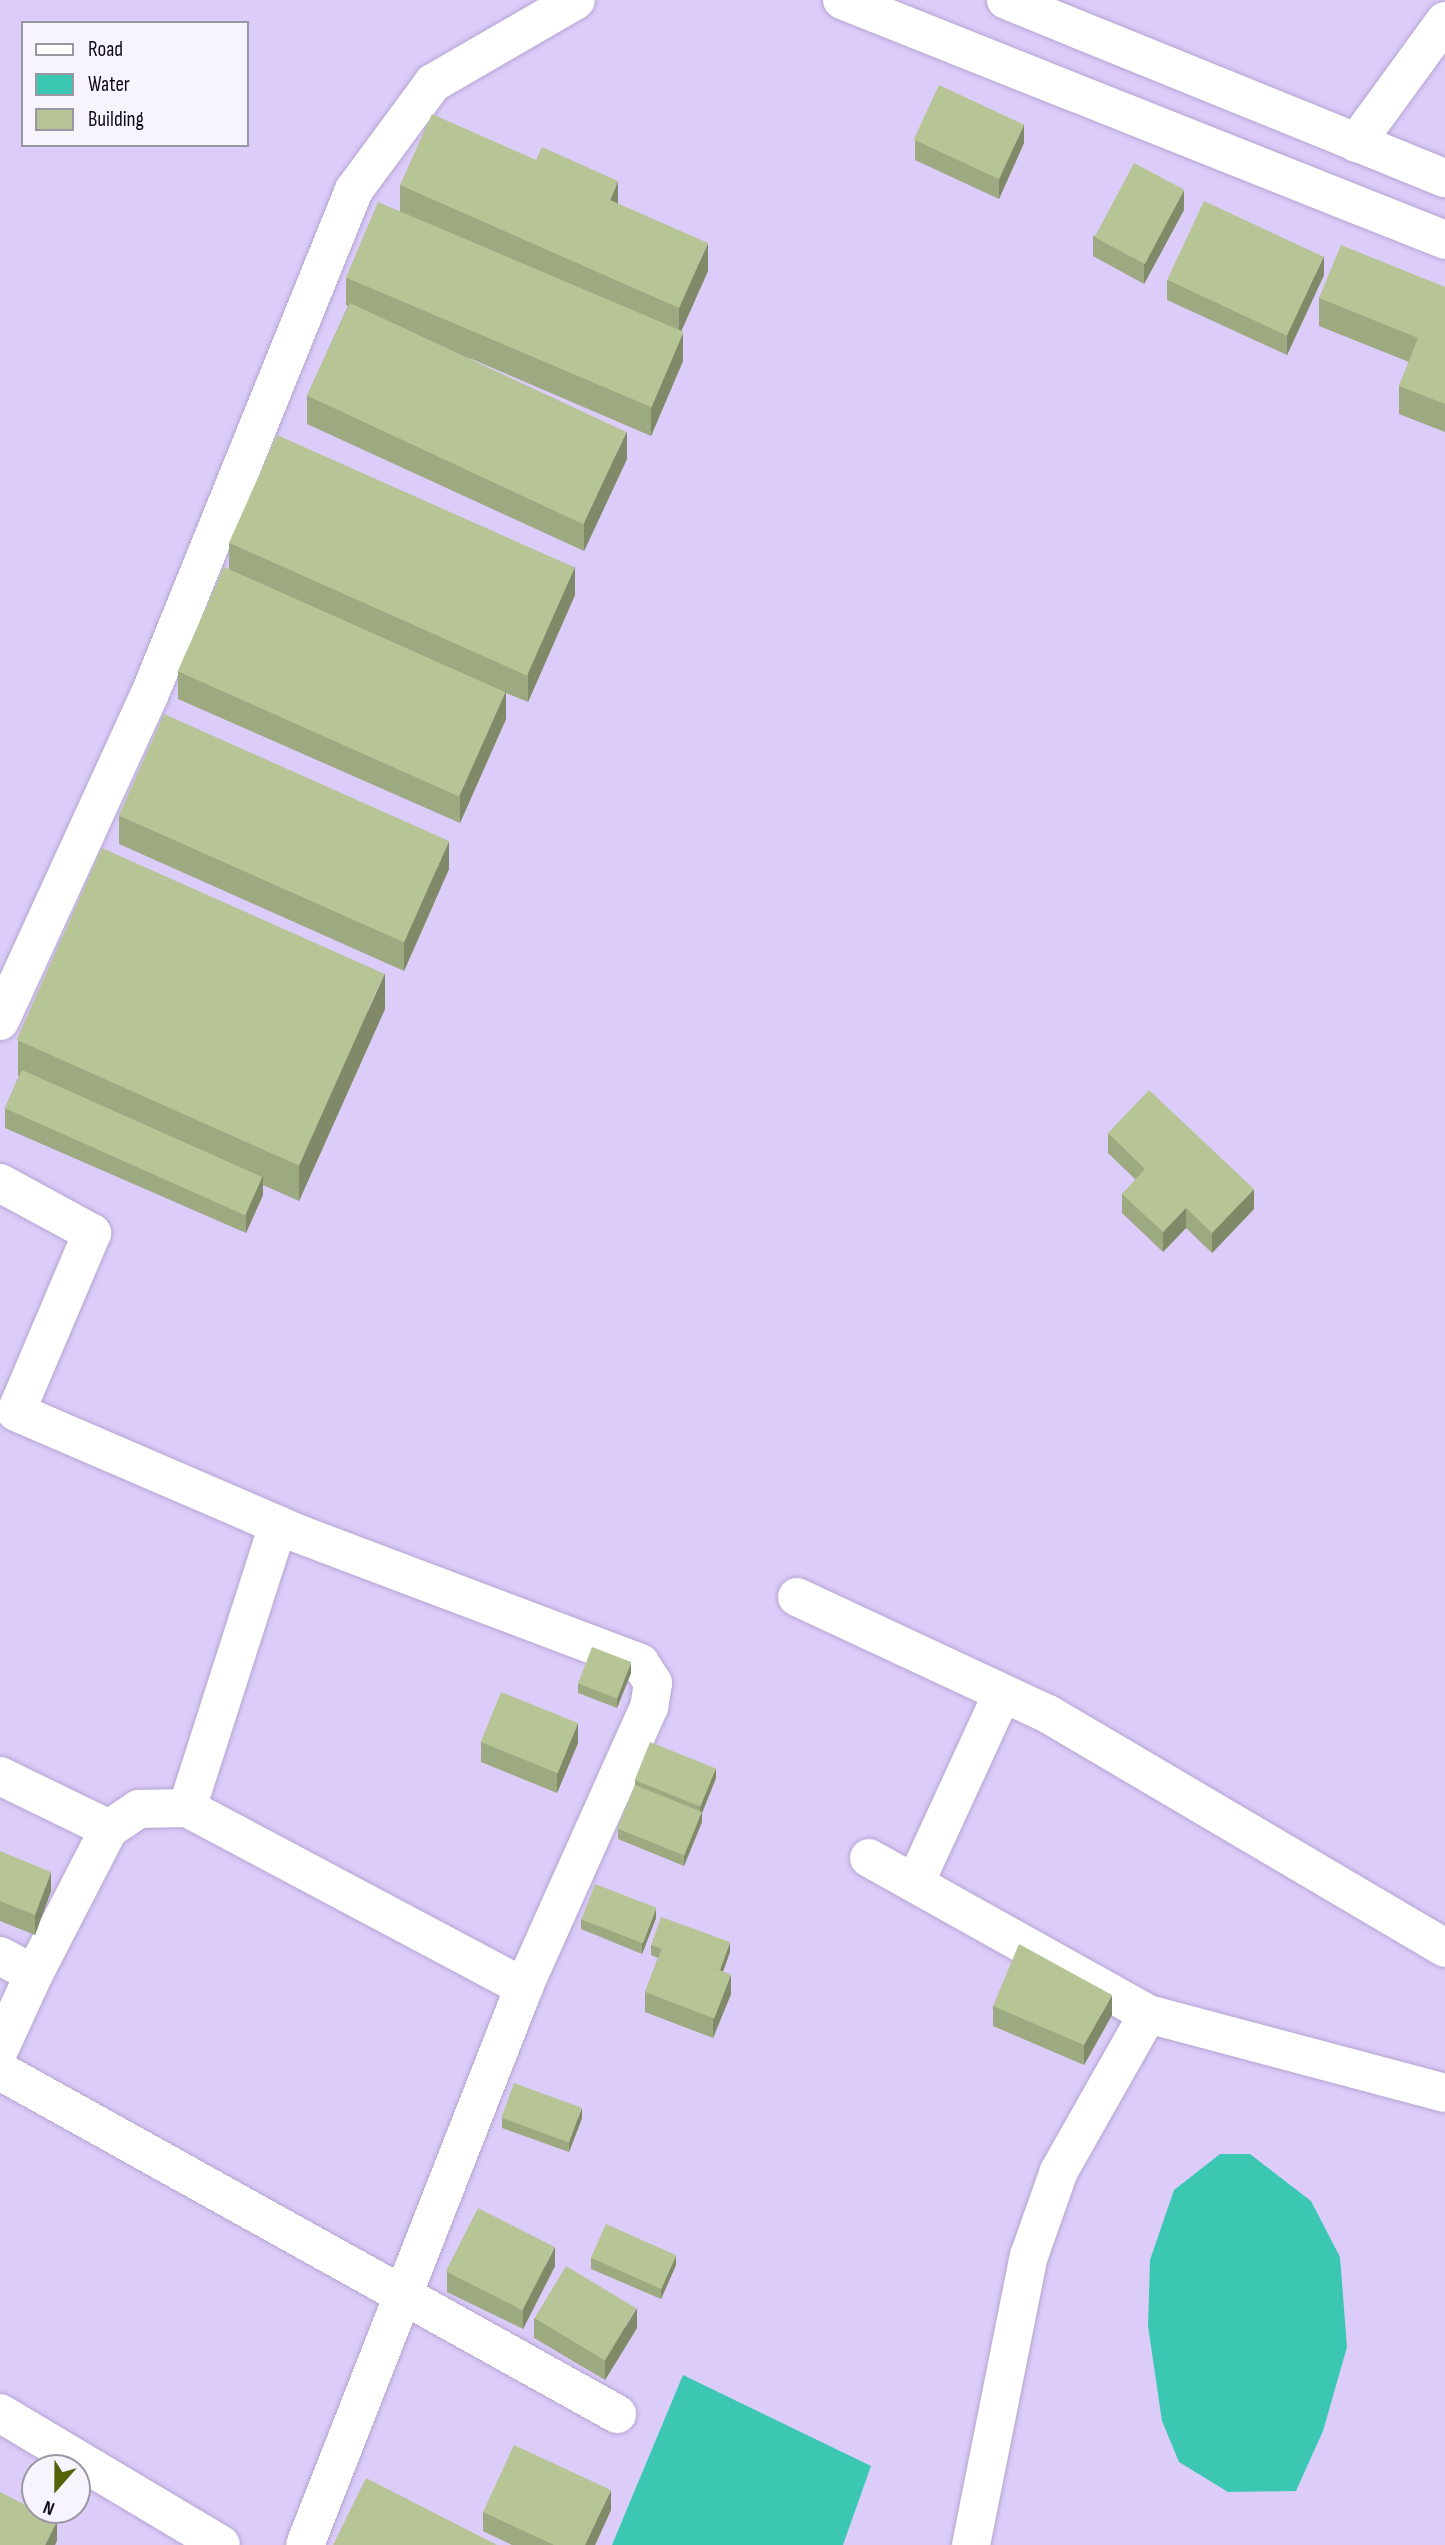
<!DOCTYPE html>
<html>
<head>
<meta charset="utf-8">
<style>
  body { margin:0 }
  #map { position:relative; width:1445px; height:2545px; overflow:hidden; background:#dcccfa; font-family:"Sofia Sans Condensed",sans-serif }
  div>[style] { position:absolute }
  .water>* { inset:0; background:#3cc7b2 }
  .roads { filter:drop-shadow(0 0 2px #b5a5d2) drop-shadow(0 0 2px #b5a5d2) }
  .street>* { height:38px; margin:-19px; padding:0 19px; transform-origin:19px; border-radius:19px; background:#fff }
  .primary>* { height:38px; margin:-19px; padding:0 19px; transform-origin:19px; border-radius:19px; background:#fff }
  .wall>* { inset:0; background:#9da981 }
  .shaded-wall>* { inset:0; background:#808a69 }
  .building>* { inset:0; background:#b7c596; transform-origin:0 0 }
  span { translate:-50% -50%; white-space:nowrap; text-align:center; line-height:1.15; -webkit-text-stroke:5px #f7f4fe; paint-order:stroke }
  .legend { position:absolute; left:21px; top:21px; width:228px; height:126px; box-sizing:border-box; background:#f7f4fe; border:2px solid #9a96a2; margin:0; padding:9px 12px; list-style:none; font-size:21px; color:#0f0919 }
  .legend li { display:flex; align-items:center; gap:14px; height:35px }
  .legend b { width:35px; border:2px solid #9a96a2 }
  .north { position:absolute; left:21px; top:2454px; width:70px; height:70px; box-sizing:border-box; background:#f7f4fe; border:2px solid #9a96a2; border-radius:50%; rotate:201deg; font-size:19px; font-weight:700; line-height:28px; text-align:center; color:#0f0919 }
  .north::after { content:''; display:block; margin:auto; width:24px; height:32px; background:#526309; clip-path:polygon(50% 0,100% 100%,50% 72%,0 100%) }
</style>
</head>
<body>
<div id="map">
  <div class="water">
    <i style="clip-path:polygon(1220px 2154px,1250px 2154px,1311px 2201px,1340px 2257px,1347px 2347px,1323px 2431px,1296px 2491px,1228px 2492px,1179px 2462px,1162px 2421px,1148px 2326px,1150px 2260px,1174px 2190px)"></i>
    <i style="clip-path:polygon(683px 2375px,871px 2466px,843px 2545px,612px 2545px)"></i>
  </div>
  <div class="roads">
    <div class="street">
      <i style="left:1356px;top:143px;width:151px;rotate:-53.9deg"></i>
      <i style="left:0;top:1021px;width:358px;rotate:-65.4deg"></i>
      <i style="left:149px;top:696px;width:546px;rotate:-67.95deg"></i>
      <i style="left:354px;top:190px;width:133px;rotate:-53.6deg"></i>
      <i style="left:433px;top:83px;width:165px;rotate:-30.1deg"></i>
      <i style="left:0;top:1183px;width:105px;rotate:28.5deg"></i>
      <i style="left:92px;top:1233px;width:194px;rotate:113deg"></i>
      <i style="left:16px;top:1412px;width:308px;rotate:23.3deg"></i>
      <i style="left:299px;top:1534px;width:365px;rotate:20.7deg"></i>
      <i style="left:640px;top:1663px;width:24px;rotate:57deg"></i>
      <i style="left:653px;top:1683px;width:24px;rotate:99deg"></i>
      <i style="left:649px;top:1707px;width:307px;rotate:114.1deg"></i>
      <i style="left:524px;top:1987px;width:599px;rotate:111.43deg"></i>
      <i style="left:278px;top:1525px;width:297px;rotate:107.8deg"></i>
      <i style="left:187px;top:1808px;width:382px;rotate:28deg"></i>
      <i style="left:797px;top:1597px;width:277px;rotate:25deg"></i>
      <i style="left:1048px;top:1714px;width:461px;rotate:30.5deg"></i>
      <i style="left:0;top:1776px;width:121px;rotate:25.9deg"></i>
      <i style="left:869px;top:1858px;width:320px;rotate:29.2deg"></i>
      <i style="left:916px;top:1881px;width:206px;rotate:-65.3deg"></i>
      <i style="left:0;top:1956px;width:38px;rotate:28deg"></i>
      <i style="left:34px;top:1974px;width:163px;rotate:-62.7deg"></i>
      <i style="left:109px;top:1829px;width:36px;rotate:-34deg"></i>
      <i style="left:139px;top:1809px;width:48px;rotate:-1.2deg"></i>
      <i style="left:0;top:2048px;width:81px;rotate:-65.3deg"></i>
      <i style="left:0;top:2071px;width:706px;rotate:29.07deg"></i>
      <i style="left:0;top:2413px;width:257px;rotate:30.8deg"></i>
      <i style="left:971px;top:2545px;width:295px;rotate:-78.7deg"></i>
      <i style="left:1029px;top:2256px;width:90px;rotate:-70.6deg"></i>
      <i style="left:1059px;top:2171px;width:180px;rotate:-60.5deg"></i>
      <i style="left:1148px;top:2014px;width:307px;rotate:14.9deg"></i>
    </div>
    <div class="primary">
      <i style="left:842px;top:0;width:649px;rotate:21.7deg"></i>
      <i style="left:1006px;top:0;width:474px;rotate:22.1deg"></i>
    </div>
  </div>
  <div class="wall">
    <i style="clip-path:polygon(915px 140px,1024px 143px,999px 199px,915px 160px)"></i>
    <i style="clip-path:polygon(400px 185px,618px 204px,708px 271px,681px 332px,683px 361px,651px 436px,467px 357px,627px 459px,584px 551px,307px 424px,307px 396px,348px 306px,346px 305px,346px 277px,400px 212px)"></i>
    <i style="clip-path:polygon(1184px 210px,1144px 284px,1093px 256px,1093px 236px)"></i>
    <i style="clip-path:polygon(1324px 275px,1287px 355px,1167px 300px,1167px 280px)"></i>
    <i style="clip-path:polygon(1445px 287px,1445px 432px,1399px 414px,1399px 386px,1409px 362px,1319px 326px,1319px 298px)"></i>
    <i style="clip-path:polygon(229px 543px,575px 595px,528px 702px,506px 693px,506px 719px,460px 823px,178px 699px,178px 671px,229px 570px)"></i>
    <i style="clip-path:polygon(119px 816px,449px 869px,404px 971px,119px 844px)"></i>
    <i style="clip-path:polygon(385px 1009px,299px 1201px,263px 1185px,263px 1195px,246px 1233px,5px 1128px,5px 1108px,19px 1076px,18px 1076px,18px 1041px)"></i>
    <i style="clip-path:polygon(1108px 1133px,1254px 1209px,1212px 1253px,1186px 1228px,1163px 1252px,1122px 1213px,1122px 1194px,1136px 1180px,1108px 1153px)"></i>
    <i style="clip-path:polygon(631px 1673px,617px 1708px,578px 1693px,578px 1683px)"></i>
    <i style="clip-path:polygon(481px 1742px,578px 1743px,557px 1793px,481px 1762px)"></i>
    <i style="clip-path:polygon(716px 1778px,702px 1813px,702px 1822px,684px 1866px,618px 1839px,618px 1829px,635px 1785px,635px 1780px)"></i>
    <i style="clip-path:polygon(0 1851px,51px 1891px,35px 1935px,0 1921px)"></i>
    <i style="clip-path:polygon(656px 1918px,642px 1954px,581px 1929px,581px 1919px)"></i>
    <i style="clip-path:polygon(651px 1945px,730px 1952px,723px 1971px,731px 1994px,713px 2038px,645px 2012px,645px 1992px,658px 1958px,651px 1955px)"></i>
    <i style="clip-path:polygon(993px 2006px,1112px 2015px,1084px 2065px,993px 2026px)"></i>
    <i style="clip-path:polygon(502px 2118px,582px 2118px,569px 2152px,502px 2128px)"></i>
    <i style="clip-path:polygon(591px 2258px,676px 2265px,661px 2299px,591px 2269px)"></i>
    <i style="clip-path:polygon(555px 2266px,523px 2329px,447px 2292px,447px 2272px)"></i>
    <i style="clip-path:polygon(534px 2318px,637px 2328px,605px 2380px,534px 2338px)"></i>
    <i style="clip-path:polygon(611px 2510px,595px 2545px,512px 2545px,483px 2531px,483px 2512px)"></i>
  </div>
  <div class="shaded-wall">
    <i style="clip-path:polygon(1024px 124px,1024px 143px,999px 199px,999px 180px)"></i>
    <i style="clip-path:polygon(618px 181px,618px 209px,610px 200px)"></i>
    <i style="clip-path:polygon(1184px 190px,1184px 210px,1144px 284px,1144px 264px)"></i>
    <i style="clip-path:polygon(708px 243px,708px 271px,679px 336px,679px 308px)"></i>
    <i style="clip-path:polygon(1324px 256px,1324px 275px,1287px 355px,1287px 335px)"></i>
    <i style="clip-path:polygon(683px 333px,683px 361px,651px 436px,651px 408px)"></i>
    <i style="clip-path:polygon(627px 431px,627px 459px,584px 551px,584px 523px)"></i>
    <i style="clip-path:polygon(575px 566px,575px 595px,528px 702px,528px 674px)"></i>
    <i style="clip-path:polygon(506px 691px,506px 719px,460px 823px,460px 795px)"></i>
    <i style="clip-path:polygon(449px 841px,449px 869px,404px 971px,404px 943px)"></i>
    <i style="clip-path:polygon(385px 973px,385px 1009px,299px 1201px,299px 1166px)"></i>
    <i style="clip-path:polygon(263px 1175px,263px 1195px,246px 1233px,246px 1213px)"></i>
    <i style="clip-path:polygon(1254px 1189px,1254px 1209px,1212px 1253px,1212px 1233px)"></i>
    <i style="clip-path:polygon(1186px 1208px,1186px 1228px,1163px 1252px,1163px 1232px)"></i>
    <i style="clip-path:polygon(631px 1662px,631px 1673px,617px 1708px,617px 1698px)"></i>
    <i style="clip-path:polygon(578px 1723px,578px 1743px,557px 1793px,557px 1773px)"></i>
    <i style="clip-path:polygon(716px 1768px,716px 1778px,702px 1813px,702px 1822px,684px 1866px,684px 1856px,700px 1815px,700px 1805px)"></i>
    <i style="clip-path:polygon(51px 1872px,51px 1891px,35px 1935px,35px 1915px)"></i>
    <i style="clip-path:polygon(656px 1908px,656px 1918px,642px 1954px,642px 1943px)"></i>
    <i style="clip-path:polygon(730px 1942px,730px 1952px,720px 1980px,720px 1970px)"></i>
    <i style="clip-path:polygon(731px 1974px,731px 1994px,713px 2038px,713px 2018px)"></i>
    <i style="clip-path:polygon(1112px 1995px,1112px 2015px,1084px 2065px,1084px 2045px)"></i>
    <i style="clip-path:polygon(582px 2108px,582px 2118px,569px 2152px,569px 2141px)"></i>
    <i style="clip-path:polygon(555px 2247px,555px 2266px,523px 2329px,523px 2309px)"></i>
    <i style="clip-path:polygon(676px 2255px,676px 2265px,661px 2299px,661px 2289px)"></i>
    <i style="clip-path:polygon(637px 2308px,637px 2328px,605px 2380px,605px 2360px)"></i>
    <i style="clip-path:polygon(611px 2490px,611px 2510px,595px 2545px,585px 2545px)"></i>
    <i style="clip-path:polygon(57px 2521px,57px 2541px,55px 2545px,45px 2545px)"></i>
  </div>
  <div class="building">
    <i style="left:939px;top:85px;width:94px;height:60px;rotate:25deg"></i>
    <i style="clip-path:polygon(432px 114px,536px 160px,542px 147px,618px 181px,610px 200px,708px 243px,679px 308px,400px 185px)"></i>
    <i style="left:1134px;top:163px;width:57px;height:84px;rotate:28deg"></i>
    <i style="left:1204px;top:201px;width:132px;height:87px;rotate:25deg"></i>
    <i style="left:378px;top:202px;width:332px;height:82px;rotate:23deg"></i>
    <i style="clip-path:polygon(1341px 245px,1445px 287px,1445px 404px,1399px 386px,1418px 338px,1319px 298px)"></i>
    <i style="left:350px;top:303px;width:305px;height:102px;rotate:25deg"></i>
    <i style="left:277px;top:435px;width:326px;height:118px;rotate:24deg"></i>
    <i style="left:224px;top:567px;width:308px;height:114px;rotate:24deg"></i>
    <i style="left:164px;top:714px;width:312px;height:111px;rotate:24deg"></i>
    <i style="left:102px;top:848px;width:309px;height:210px;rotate:24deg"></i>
    <i style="left:22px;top:1070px;width:263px;height:42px;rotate:24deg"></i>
    <i style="clip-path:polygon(1149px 1090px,1254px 1189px,1212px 1233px,1186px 1208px,1163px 1232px,1122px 1194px,1145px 1169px,1108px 1133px)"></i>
    <i style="left:592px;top:1647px;width:42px;height:39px;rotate:21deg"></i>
    <i style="left:501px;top:1692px;width:83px;height:54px;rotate:22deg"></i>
    <i style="left:650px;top:1742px;width:71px;height:41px;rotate:22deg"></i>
    <i style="left:635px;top:1785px;width:72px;height:47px;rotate:22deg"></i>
    <i style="clip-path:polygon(0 1851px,51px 1872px,35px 1915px,0 1901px)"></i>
    <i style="left:595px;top:1884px;width:66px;height:38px;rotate:21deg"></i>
    <i style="clip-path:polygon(661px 1917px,730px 1942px,720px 1970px,662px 1948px,662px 1949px,651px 1945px)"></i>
    <i style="clip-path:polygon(1019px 1944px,1112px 1995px,1084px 2045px,993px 2006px)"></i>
    <i style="left:662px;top:1948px;width:74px;height:47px;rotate:21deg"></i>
    <i style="left:514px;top:2083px;width:72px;height:37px;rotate:20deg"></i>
    <i style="left:478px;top:2208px;width:86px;height:71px;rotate:27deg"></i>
    <i style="left:606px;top:2224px;width:77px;height:37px;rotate:24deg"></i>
    <i style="left:566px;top:2266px;width:82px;height:61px;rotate:31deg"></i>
    <i style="clip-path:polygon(514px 2445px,611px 2490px,585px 2545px,554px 2545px,483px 2512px)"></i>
    <i style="clip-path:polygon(366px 2478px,497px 2545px,333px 2545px)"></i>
    <i style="clip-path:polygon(0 2492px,57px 2521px,45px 2545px,0 2545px)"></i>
  </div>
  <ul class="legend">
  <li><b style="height:9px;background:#fff"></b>Road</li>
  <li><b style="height:19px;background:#3cc7b2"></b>Water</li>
  <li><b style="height:19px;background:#b7c596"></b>Building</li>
  </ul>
  <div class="north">N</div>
</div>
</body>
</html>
